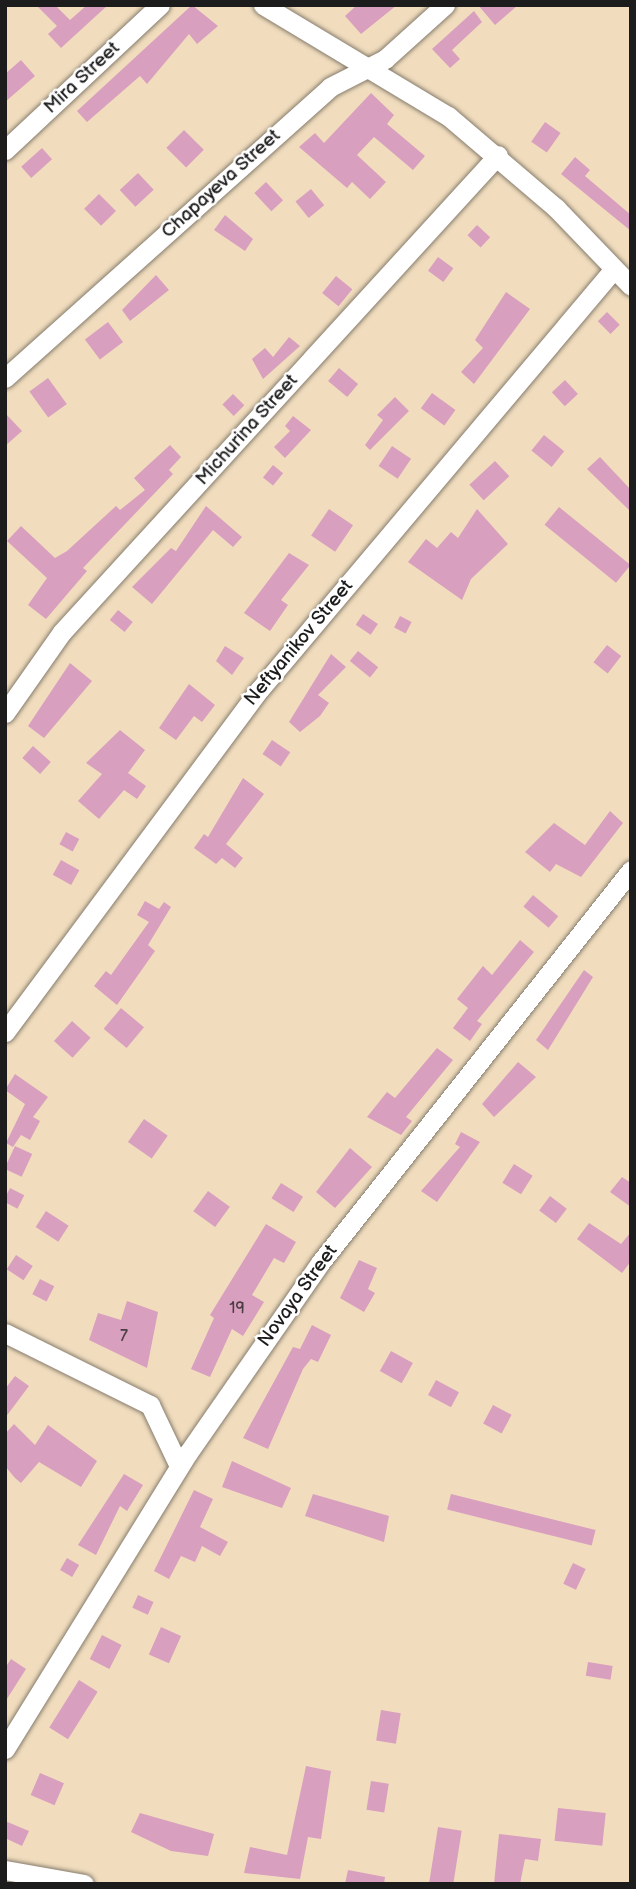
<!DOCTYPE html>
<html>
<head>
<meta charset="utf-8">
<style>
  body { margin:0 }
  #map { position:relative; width:636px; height:1889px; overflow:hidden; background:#f1ddbe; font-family:"Balsamiq Sans",sans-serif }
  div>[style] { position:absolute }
  .building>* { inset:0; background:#d99fbe; transform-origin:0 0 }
  .roads { filter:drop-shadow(0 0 2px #867c6d) drop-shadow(0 0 2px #867c6d) }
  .street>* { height:19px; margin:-9.5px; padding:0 9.5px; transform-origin:9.5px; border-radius:9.5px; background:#fff }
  span { translate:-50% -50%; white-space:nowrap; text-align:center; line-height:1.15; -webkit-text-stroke:5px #fff; paint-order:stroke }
  .number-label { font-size:16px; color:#4b3d44 }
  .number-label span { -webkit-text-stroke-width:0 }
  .street-label { font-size:19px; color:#1c1c1c }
  .frame { position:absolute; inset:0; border:7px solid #1c1c1c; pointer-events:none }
</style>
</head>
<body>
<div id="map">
  <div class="building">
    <i style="clip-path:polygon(36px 5px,55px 5px,70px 20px,87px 5px,108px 5px,61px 48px,48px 34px,57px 26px)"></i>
    <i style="clip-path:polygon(192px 5px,218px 26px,197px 44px,189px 34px,147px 84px,140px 76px,87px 122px,77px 111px)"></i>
    <i style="clip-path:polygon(357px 5px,397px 5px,361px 34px,345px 16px)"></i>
    <i style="clip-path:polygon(478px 5px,518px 5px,495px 25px)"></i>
    <i style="clip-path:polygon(474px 11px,482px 22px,452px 50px,460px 59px,450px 68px,432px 49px)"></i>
    <i style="clip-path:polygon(21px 60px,35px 76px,5px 102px,5px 74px)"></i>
    <i style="clip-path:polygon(371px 93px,394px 115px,387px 124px,425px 156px,413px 170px,374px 137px,357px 155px,386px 182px,370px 199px,352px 182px,347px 188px,299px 147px,315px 133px,324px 143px)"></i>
    <i style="left:545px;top:122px;width:19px;height:24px;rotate:35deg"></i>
    <i style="left:184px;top:130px;width:28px;height:25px;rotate:45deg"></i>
    <i style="left:42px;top:148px;width:15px;height:28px;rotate:48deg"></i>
    <i style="clip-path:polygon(575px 157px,590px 170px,585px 176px,631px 215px,631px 231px,561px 174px)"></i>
    <i style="left:138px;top:173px;width:23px;height:25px;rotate:47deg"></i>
    <i style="left:266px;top:182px;width:25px;height:16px;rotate:47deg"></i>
    <i style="left:311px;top:189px;width:21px;height:20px;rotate:51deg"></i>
    <i style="left:99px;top:194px;width:24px;height:21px;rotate:45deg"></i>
    <i style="clip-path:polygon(225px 215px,253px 239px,245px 251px,214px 230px)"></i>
    <i style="left:477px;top:225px;width:18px;height:14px;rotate:43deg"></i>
    <i style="left:438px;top:257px;width:19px;height:17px;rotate:36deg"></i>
    <i style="clip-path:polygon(156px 275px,169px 290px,130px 321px,122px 310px)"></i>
    <i style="left:336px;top:276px;width:21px;height:22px;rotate:39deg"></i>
    <i style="clip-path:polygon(506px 292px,530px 309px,474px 384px,461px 372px,483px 348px,475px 340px)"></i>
    <i style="left:607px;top:312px;width:18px;height:13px;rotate:45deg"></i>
    <i style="left:108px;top:322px;width:25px;height:29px;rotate:53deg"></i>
    <i style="clip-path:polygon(289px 337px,300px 346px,263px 379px,252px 359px,265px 348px,273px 357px)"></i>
    <i style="left:339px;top:368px;width:25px;height:17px;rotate:40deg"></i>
    <i style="left:48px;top:378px;width:32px;height:23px;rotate:54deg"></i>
    <i style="left:565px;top:380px;width:19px;height:18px;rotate:47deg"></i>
    <i style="left:432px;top:393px;width:29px;height:19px;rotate:36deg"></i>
    <i style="left:233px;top:394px;width:16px;height:15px;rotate:45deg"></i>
    <i style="clip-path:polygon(395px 397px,409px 411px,370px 450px,365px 445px,383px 420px,377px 415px)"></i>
    <i style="clip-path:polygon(5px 413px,22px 431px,5px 446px)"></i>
    <i style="clip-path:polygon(293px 416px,311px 430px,285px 458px,274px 447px,290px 431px,285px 426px)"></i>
    <i style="left:544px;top:435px;width:26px;height:20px;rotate:39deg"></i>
    <i style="clip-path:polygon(170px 445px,181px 457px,169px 470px,173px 474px,83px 568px,87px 571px,46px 619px,28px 605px,47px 578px,7px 541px,21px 526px,55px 558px,67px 551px,116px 506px,120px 510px,145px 490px,134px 478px)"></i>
    <i style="left:392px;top:446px;width:23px;height:24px;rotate:34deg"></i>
    <i style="clip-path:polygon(600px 457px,631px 490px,631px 512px,587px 469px)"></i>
    <i style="left:495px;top:461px;width:21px;height:35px;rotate:47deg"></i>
    <i style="left:273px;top:465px;width:13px;height:16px;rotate:39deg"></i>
    <i style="clip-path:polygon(206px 506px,242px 537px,233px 547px,213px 530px,152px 604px,132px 587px,171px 548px,176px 551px)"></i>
    <i style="left:559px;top:507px;width:92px;height:23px;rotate:39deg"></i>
    <i style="left:329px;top:509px;width:29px;height:32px;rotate:34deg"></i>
    <i style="clip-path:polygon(477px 509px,508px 544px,471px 579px,462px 600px,408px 562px,426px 539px,437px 548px,451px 532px,458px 538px)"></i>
    <i style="clip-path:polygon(289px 553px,309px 565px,281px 600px,288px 605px,270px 631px,244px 613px)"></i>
    <i style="left:118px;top:610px;width:19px;height:13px;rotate:39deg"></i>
    <i style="left:363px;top:614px;width:18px;height:13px;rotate:34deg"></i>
    <i style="left:400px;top:616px;width:13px;height:13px;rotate:27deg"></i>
    <i style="left:607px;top:645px;width:18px;height:22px;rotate:38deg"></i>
    <i style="clip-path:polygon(225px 646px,244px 658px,232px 675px,216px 661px)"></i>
    <i style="left:358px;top:651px;width:26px;height:13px;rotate:39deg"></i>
    <i style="clip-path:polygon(331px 654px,346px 667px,318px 695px,329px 703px,320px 716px,300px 732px,289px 722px)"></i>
    <i style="clip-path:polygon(70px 663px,92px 681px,44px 738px,28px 726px)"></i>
    <i style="clip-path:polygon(189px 684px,215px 705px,202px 722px,194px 716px,176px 740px,159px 728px)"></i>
    <i style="clip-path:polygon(120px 730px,145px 750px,128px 773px,146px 786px,137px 799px,124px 790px,99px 819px,78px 801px,102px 774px,86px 763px)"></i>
    <i style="left:272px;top:740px;width:22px;height:17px;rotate:34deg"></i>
    <i style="left:33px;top:746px;width:24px;height:16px;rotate:42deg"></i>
    <i style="clip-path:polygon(243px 778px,264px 794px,226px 844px,243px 858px,235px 868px,222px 858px,216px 864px,194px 848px,204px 834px,208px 837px)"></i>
    <i style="clip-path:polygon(610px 811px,623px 823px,581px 877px,556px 864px,550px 872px,525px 852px,554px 823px,585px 845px)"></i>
    <i style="left:66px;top:832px;width:15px;height:14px;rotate:28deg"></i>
    <i style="left:61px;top:860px;width:21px;height:17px;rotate:29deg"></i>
    <i style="left:533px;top:895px;width:33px;height:15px;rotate:40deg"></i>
    <i style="clip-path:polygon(145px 901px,159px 909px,164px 902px,171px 907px,148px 945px,155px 951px,117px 1005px,94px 986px,106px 971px,111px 975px,149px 922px,137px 915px)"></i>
    <i style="clip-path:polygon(520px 940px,534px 952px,477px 1021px,482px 1024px,470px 1041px,453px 1028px,468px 1008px,457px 999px,483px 966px,492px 975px)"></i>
    <i style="clip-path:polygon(584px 970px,593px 977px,548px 1050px,536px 1040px)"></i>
    <i style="left:121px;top:1008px;width:30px;height:27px;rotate:40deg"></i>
    <i style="left:72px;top:1021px;width:25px;height:27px;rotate:42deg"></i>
    <i style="clip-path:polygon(437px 1048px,453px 1060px,406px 1117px,412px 1121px,401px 1135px,367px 1117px,387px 1092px,395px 1098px)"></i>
    <i style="clip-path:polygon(518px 1062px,536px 1077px,494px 1117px,482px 1104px)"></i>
    <i style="clip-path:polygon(15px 1074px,48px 1097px,33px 1117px,40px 1121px,30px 1140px,21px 1135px,13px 1147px,6px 1143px,25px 1104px,5px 1090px)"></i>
    <i style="left:144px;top:1119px;width:29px;height:28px;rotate:35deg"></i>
    <i style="clip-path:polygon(461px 1132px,480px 1142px,437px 1202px,421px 1191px,460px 1147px,455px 1144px)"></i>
    <i style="left:15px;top:1146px;width:19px;height:25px;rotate:25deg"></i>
    <i style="clip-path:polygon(350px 1148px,372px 1167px,335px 1208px,316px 1192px)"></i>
    <i style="left:514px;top:1164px;width:22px;height:22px;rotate:32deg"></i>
    <i style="clip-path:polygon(622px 1177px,631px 1183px,631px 1207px,610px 1192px)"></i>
    <i style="left:281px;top:1183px;width:26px;height:18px;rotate:32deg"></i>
    <i style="left:10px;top:1188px;width:16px;height:15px;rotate:27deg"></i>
    <i style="left:208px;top:1191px;width:27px;height:25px;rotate:36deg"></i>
    <i style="left:550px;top:1196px;width:21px;height:18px;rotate:37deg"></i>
    <i style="left:46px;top:1211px;width:27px;height:19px;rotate:33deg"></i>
    <i style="clip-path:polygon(589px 1223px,621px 1244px,631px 1232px,631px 1261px,622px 1273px,577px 1239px)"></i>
    <i style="clip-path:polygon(266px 1224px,296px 1242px,284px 1263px,274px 1258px,252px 1295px,264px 1302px,243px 1336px,232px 1329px,210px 1377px,191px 1369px,214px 1318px,210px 1315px)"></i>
    <i style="left:16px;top:1255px;width:20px;height:17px;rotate:33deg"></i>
    <i style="clip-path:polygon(359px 1260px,377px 1268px,368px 1289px,375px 1293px,364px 1312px,340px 1298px)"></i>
    <i style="left:40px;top:1279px;width:16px;height:17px;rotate:27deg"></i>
    <i style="clip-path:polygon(127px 1301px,158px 1312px,147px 1368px,89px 1340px,98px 1313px,121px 1320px)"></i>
    <i style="clip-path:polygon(312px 1325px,331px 1335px,318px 1362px,311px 1359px,303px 1369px,268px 1449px,243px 1438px,293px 1347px,300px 1349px)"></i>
    <i style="left:391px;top:1351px;width:25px;height:23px;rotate:29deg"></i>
    <i style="clip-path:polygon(15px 1376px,29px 1386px,5px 1418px,5px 1389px)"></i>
    <i style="left:436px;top:1380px;width:26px;height:17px;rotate:28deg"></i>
    <i style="left:493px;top:1405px;width:21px;height:21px;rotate:28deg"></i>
    <i style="clip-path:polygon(14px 1424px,35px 1445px,48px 1425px,97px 1461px,81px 1487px,39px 1462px,21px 1483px,15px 1478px,5px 1466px,5px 1434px)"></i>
    <i style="clip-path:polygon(232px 1461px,291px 1488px,282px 1508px,222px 1487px)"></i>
    <i style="clip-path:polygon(124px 1474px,143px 1485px,127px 1511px,120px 1506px,96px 1555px,78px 1545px)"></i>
    <i style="clip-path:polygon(194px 1490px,213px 1499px,200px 1527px,228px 1542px,220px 1556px,202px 1546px,195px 1562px,181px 1556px,169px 1579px,154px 1571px)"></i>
    <i style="clip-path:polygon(313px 1494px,389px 1516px,384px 1542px,305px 1516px)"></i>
    <i style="left:451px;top:1494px;width:149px;height:16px;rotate:14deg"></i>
    <i style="left:67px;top:1558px;width:14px;height:14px;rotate:30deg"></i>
    <i style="left:573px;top:1563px;width:14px;height:23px;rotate:25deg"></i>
    <i style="left:138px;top:1595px;width:17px;height:14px;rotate:24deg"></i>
    <i style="left:161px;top:1627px;width:22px;height:30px;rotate:24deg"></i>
    <i style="left:102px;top:1635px;width:22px;height:27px;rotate:27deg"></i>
    <i style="clip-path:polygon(11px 1659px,26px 1669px,5px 1702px,5px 1668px)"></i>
    <i style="left:588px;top:1662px;width:25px;height:14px;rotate:9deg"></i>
    <i style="left:79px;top:1680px;width:22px;height:56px;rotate:32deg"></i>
    <i style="left:381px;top:1710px;width:20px;height:31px;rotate:9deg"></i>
    <i style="clip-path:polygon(306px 1766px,331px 1771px,321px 1839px,308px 1837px,300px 1879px,244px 1873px,250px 1847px,287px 1855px)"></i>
    <i style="left:40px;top:1773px;width:26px;height:24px;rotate:23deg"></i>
    <i style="left:371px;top:1781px;width:18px;height:29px;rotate:9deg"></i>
    <i style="left:558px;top:1808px;width:48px;height:33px;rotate:6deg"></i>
    <i style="clip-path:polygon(140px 1813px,214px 1834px,208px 1856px,171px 1851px,131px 1832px)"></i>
    <i style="clip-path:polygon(5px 1821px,29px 1831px,22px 1846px,5px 1838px)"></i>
    <i style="left:438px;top:1827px;width:24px;height:57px;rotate:9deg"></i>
    <i style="clip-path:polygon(499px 1834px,541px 1839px,538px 1861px,525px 1859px,520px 1884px,494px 1884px)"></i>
    <i style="clip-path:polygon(348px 1870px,385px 1877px,384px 1884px,345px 1884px)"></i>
  </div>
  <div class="roads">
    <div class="street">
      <i style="left:263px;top:5px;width:216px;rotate:31deg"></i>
      <i style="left:448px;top:116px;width:142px;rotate:40.4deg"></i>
      <i style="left:556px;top:208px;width:108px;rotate:46.1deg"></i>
      <i style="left:5px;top:150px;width:212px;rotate:-43.1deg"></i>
      <i style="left:5px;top:378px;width:436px;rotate:-41.8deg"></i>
      <i style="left:330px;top:87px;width:62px;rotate:-27deg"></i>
      <i style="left:385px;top:59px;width:81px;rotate:-42deg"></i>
      <i style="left:5px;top:713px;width:99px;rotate:-54.9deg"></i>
      <i style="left:62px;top:632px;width:646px;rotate:-47.57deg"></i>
      <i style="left:5px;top:1032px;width:427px;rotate:-53.4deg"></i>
      <i style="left:260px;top:689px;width:548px;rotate:-49.89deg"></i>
      <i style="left:5px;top:1333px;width:162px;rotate:26.4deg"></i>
      <i style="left:150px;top:1405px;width:68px;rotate:64.6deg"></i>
      <i style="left:5px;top:1749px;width:348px;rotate:-58.3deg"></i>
      <i style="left:188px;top:1453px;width:231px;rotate:-55.2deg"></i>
      <i style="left:320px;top:1263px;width:501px;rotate:-51.64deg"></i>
      <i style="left:5px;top:1870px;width:80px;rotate:10deg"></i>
    </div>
  </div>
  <div class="number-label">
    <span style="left:237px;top:1309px">19</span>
    <span style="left:124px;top:1337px">7</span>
  </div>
  <div class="street-label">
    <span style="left:82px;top:78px;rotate:-43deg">Mira Street</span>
    <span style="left:221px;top:184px;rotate:-42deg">Chapayeva Street</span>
    <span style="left:247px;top:430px;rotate:-48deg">Michurina Street</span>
    <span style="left:299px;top:643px;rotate:-50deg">Neftyanikov Street</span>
    <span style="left:298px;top:1296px;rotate:-54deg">Novaya Street</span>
  </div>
  <div class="frame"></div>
</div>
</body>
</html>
